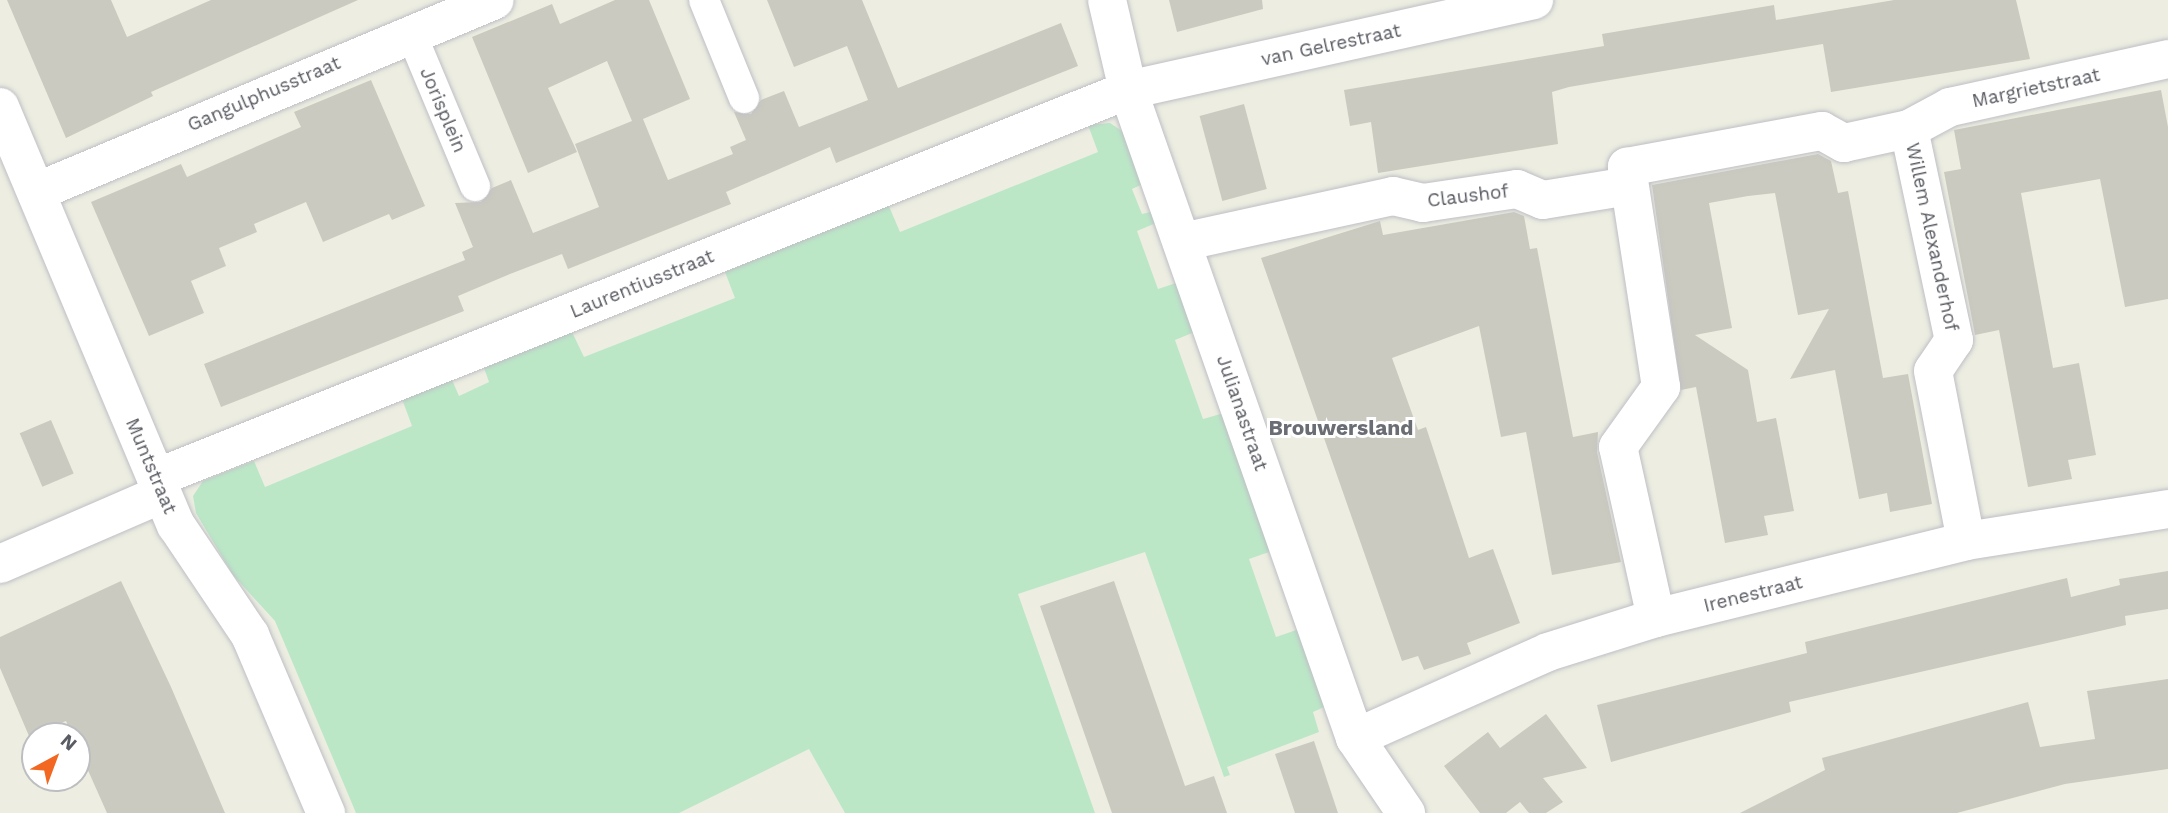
<!DOCTYPE html>
<html>
<head>
<meta charset="utf-8">
<style>
  body { margin:0 }
  #map { position:relative; width:2168px; height:813px; overflow:hidden; background:#edeee1; font-family:"Work Sans",sans-serif }
  div>[style] { position:absolute }
  .green>* { inset:0; background:#bce7c7 }
  .building>* { inset:0; background:#cbcac0; transform-origin:0 0 }
  .roads { filter:drop-shadow(0 0 2px #bebfc6) drop-shadow(0 0 2px #bebfc6) }
  .pedestrian>* { height:30px; margin:-15px; padding:0 15px; transform-origin:15px; border-radius:15px; background:#fff }
  .minor>* { height:38px; margin:-19px; padding:0 19px; transform-origin:19px; border-radius:19px; background:#fff }
  span { translate:-50% -50%; white-space:nowrap; text-align:center; line-height:1.15; -webkit-text-stroke:6px #fff; paint-order:stroke }
  .street-label { font-size:19px; color:#5a5c63 }
  .neighbourhood-label { font-size:21px; color:#6b6d75; font-weight:700 }
  .north { position:absolute; left:21px; top:722px; width:70px; height:70px; box-sizing:border-box; background:#fff; border:2px solid #bdbec1; border-radius:50%; rotate:41deg; font-size:19px; font-weight:700; line-height:28px; text-align:center; color:#5a5c63 }
  .north::after { content:''; display:block; margin:auto; width:24px; height:32px; background:#f26823; clip-path:polygon(50% 0,100% 100%,50% 72%,0 100%) }
</style>
</head>
<body>
<div id="map">
  <div class="green">
    <i style="clip-path:polygon(1110px 123px,1122px 131px,1147px 182px,1132px 189px,1142px 214px,1159px 210px,1163px 220px,1137px 231px,1158px 289px,1185px 280px,1202px 329px,1175px 340px,1203px 419px,1231px 411px,1278px 549px,1249px 559px,1276px 637px,1305px 627px,1331px 704px,1313px 712px,1319px 732px,1227px 767px,1230px 775px,1224px 777px,1145px 552px,1018px 594px,1095px 813px,845px 813px,809px 749px,679px 813px,356px 813px,275px 621px,233px 575px,196px 513px,193px 496px,203px 481px,254px 461px,265px 487px,412px 426px,402px 399px,452px 380px,459px 396px,489px 382px,484px 368px,572px 332px,584px 357px,735px 298px,725px 272px,888px 204px,900px 232px,1098px 152px,1088px 125px)"></i>
  </div>
  <div class="building">
    <i style="clip-path:polygon(7px 0,111px 0,127px 37px,211px 0,358px 0,151px 92px,153px 96px,66px 138px)"></i>
    <i style="clip-path:polygon(615px 0,649px 0,690px 99px,643px 119px,668px 180px,733px 154px,730px 147px,746px 140px,734px 112px,751px 114px,761px 100px,784px 91px,799px 127px,868px 100px,847px 46px,794px 67px,767px 0,862px 0,898px 88px,1061px 23px,1078px 66px,836px 163px,830px 147px,726px 192px,731px 204px,568px 269px,562px 254px,510px 274px,458px 296px,464px 311px,221px 407px,204px 364px,465px 260px,462px 252px,473px 247px,455px 203px,481px 202px,492px 188px,511px 180px,533px 233px,599px 207px,575px 144px,632px 121px,607px 61px,548px 88px,577px 152px,528px 173px,472px 37px,552px 4px,560px 24px)"></i>
    <i style="clip-path:polygon(1169px 0,1262px 0,1263px 9px,1177px 32px)"></i>
    <i style="clip-path:polygon(1894px 0,2016px 0,2030px 59px,1831px 92px,1823px 44px,1569px 87px,1552px 92px,1558px 144px,1378px 173px,1371px 122px,1350px 126px,1344px 90px,1604px 46px,1602px 34px,1774px 5px,1776px 20px)"></i>
    <i style="clip-path:polygon(371px 80px,425px 206px,392px 220px,389px 214px,323px 242px,306px 202px,254px 224px,257px 232px,219px 248px,226px 266px,191px 281px,204px 313px,149px 336px,91px 202px,181px 164px,187px 177px,301px 127px,294px 112px)"></i>
    <i style="clip-path:polygon(2161px 90px,2168px 127px,2168px 299px,2125px 307px,2100px 179px,2021px 193px,2053px 368px,2079px 363px,2096px 455px,2068px 460px,2072px 479px,2028px 487px,1999px 330px,1975px 335px,1969px 303px,1944px 172px,1961px 169px,1954px 130px)"></i>
    <i style="left:1244px;top:104px;width:88px;height:46px;rotate:75deg"></i>
    <i style="clip-path:polygon(1818px 154px,1831px 161px,1838px 193px,1848px 191px,1883px 378px,1908px 374px,1932px 504px,1890px 512px,1887px 493px,1859px 499px,1835px 370px,1790px 379px,1829px 309px,1798px 315px,1775px 193px,1748px 196px,1709px 203px,1732px 328px,1695px 335px,1748px 370px,1757px 422px,1776px 418px,1794px 511px,1764px 516px,1768px 535px,1725px 543px,1696px 387px,1681px 390px,1652px 185px)"></i>
    <i style="clip-path:polygon(1514px 212px,1524px 216px,1530px 249px,1537px 248px,1573px 437px,1598px 432px,1597px 452px,1621px 562px,1552px 575px,1526px 432px,1501px 437px,1479px 326px,1392px 358px,1418px 430px,1426px 427px,1469px 558px,1493px 549px,1520px 623px,1467px 643px,1471px 654px,1424px 670px,1418px 656px,1402px 661px,1261px 258px,1380px 221px,1383px 235px)"></i>
    <i style="left:51px;top:420px;width:58px;height:34px;rotate:67deg"></i>
    <i style="clip-path:polygon(2168px 571px,2168px 609px,2125px 616px,2126px 625px,1789px 702px,1791px 712px,1611px 762px,1597px 705px,1807px 653px,1805px 642px,2067px 578px,2071px 597px,2120px 585px,2119px 579px)"></i>
    <i style="clip-path:polygon(121px 581px,171px 687px,225px 813px,107px 813px,66px 721px,29px 736px,0 668px,0 637px)"></i>
    <i style="clip-path:polygon(1114px 581px,1185px 786px,1214px 776px,1227px 813px,1112px 813px,1040px 606px)"></i>
    <i style="clip-path:polygon(2168px 679px,2168px 769px,2065px 784px,1957px 813px,1740px 813px,1825px 770px,1822px 758px,2028px 702px,2040px 747px,2095px 739px,2087px 691px)"></i>
    <i style="clip-path:polygon(1546px 714px,1587px 768px,1543px 778px,1563px 802px,1546px 813px,1529px 813px,1520px 802px,1506px 813px,1480px 813px,1444px 766px,1488px 732px,1500px 748px)"></i>
    <i style="clip-path:polygon(1314px 741px,1338px 813px,1295px 813px,1275px 754px)"></i>
  </div>
  <div class="roads">
    <div class="pedestrian">
      <i style="left:704px;top:0;width:106px;rotate:67.8deg"></i>
      <i style="left:411px;top:33px;width:166px;rotate:67.3deg"></i>
    </div>
    <div class="minor">
      <i style="left:1107px;top:0;width:92px;rotate:76.9deg"></i>
      <i style="left:1128px;top:90px;width:687px;rotate:70.69deg"></i>
      <i style="left:1355px;top:738px;width:91px;rotate:55.8deg"></i>
      <i style="left:0;top:107px;width:454px;rotate:67.2deg"></i>
      <i style="left:176px;top:525px;width:133px;rotate:56.1deg"></i>
      <i style="left:250px;top:635px;width:194px;rotate:66.9deg"></i>
      <i style="left:1909px;top:129px;width:216px;rotate:78deg"></i>
      <i style="left:1954px;top:340px;width:37px;rotate:124deg"></i>
      <i style="left:1933px;top:371px;width:173px;rotate:79deg"></i>
      <i style="left:36px;top:192px;width:497px;rotate:-22.7deg"></i>
      <i style="left:1182px;top:242px;width:216px;rotate:-12.3deg"></i>
      <i style="left:1393px;top:196px;width:31px;rotate:13deg"></i>
      <i style="left:1423px;top:203px;width:95px;rotate:-8.5deg"></i>
      <i style="left:1517px;top:189px;width:28px;rotate:23deg"></i>
      <i style="left:1543px;top:200px;width:87px;rotate:-9.2deg"></i>
      <i style="left:156px;top:478px;width:1047px;rotate:-21.76deg"></i>
      <i style="left:1128px;top:90px;width:416px;rotate:-12.5deg"></i>
      <i style="left:0;top:564px;width:176px;rotate:-23.4deg"></i>
      <i style="left:1656px;top:618px;width:175px;rotate:-102.5deg"></i>
      <i style="left:1618px;top:447px;width:74px;rotate:-54.4deg"></i>
      <i style="left:1661px;top:387px;width:223px;rotate:-98.8deg"></i>
      <i style="left:1627px;top:167px;width:198px;rotate:-10.5deg"></i>
      <i style="left:1822px;top:131px;width:25px;rotate:29deg"></i>
      <i style="left:1844px;top:143px;width:66px;rotate:-12.2deg"></i>
      <i style="left:1909px;top:129px;width:47px;rotate:-28.2deg"></i>
      <i style="left:1950px;top:107px;width:223px;rotate:-12.4deg"></i>
      <i style="left:1355px;top:738px;width:211px;rotate:-24deg"></i>
      <i style="left:1548px;top:652px;width:113px;rotate:-17.5deg"></i>
      <i style="left:1656px;top:618px;width:319px;rotate:-13.9deg"></i>
      <i style="left:1966px;top:541px;width:205px;rotate:-9deg"></i>
    </div>
  </div>
  <div class="street-label">
    <span style="left:1331px;top:45px;rotate:-12deg">van Gelrestraat</span>
    <span style="left:2036px;top:88px;rotate:-12deg">Margrietstraat</span>
    <span style="left:264px;top:94px;rotate:-23deg">Gangulphusstraat</span>
    <span style="left:443px;top:110px;rotate:67deg">Jorisplein</span>
    <span style="left:1468px;top:196px;rotate:-7deg">Claushof</span>
    <span style="left:1932px;top:237px;rotate:78deg">Willem Alexanderhof</span>
    <span style="left:642px;top:284px;rotate:-22deg">Laurentiusstraat</span>
    <span style="left:1242px;top:413px;rotate:71deg">Julianastraat</span>
    <span style="left:151px;top:466px;rotate:67deg">Muntstraat</span>
    <span style="left:1753px;top:594px;rotate:-14deg">Irenestraat</span>
  </div>
  <div class="neighbourhood-label">
    <span style="left:1341px;top:428px">Brouwersland</span>
  </div>
  <div class="north">N</div>
</div>
</body>
</html>
